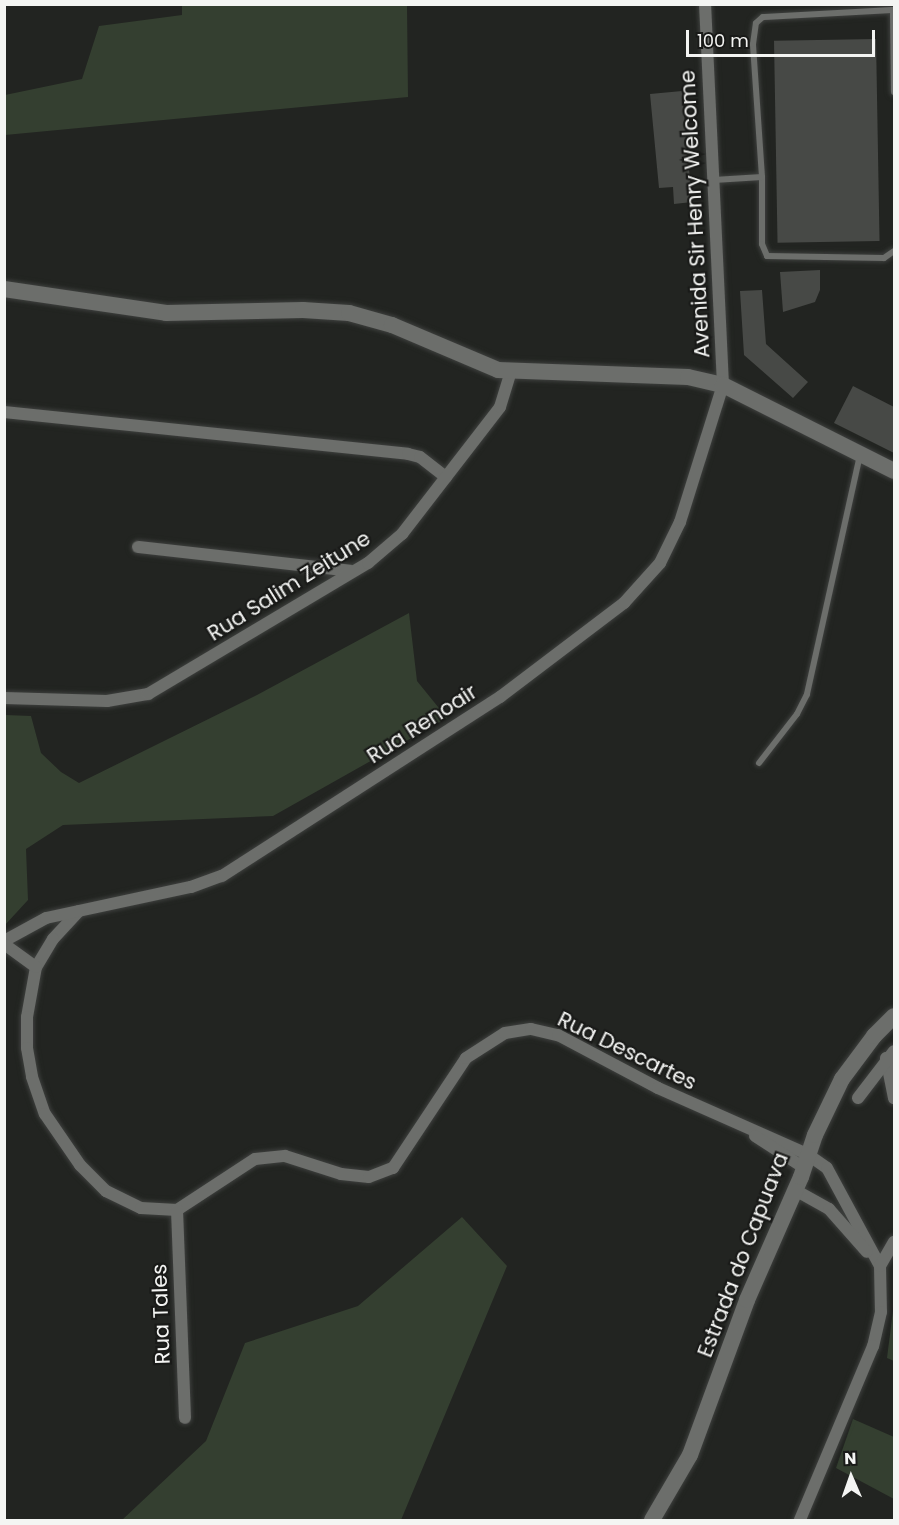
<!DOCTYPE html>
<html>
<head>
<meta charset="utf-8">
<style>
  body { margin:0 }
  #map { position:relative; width:899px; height:1525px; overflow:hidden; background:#222421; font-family:Poppins,sans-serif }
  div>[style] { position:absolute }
  .green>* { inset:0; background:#343f30 }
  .building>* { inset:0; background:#474946; transform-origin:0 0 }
  .roads { filter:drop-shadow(0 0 2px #3e403e) drop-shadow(0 0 2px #3e403e) }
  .lane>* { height:6px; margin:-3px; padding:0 3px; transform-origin:3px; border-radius:3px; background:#6c6e6b }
  .street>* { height:12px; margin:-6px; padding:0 6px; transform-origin:6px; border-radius:6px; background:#6c6e6b }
  .secondary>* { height:16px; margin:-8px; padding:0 8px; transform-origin:8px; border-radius:8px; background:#6c6e6b }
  span { translate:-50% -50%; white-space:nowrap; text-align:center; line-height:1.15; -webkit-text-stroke:4.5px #191a18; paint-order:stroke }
  .street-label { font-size:21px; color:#f4f5f3 }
  .frame { position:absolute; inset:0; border:6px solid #f4f5f3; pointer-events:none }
  .north { position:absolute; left:821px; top:1447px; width:60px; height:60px; -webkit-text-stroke:4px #191a18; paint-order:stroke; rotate:358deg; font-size:16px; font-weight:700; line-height:24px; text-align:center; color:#f4f5f3 }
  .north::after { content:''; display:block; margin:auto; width:21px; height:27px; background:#f4f5f3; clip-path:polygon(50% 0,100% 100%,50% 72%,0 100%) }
  .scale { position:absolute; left:686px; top:30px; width:189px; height:27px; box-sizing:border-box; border:3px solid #f4f5f3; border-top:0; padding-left:8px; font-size:18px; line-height:21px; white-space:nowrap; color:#f4f5f3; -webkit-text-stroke:4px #191a18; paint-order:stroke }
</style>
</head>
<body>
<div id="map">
  <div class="green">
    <i style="clip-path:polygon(182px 5px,407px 5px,408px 97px,5px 135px,5px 95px,82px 79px,99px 26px,182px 15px)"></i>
    <i style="clip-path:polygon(409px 613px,417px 681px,447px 718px,273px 816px,63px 825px,26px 849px,28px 900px,5px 925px,5px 715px,31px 716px,41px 753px,61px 772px,79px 783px,257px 695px)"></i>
    <i style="clip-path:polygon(462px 1217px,507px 1266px,401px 1520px,122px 1520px,206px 1441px,245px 1343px,358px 1306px)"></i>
    <i style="clip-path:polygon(894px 1303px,894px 1361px,887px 1358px)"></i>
    <i style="clip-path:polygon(853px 1419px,894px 1437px,894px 1499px,836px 1468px)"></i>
  </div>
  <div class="building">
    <i style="left:876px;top:39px;width:202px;height:102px;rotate:89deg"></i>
    <i style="clip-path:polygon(682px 91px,692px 202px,674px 204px,673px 187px,659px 188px,650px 94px)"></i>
    <i style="clip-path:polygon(820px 270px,820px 290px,815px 302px,783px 312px,780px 272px)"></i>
    <i style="clip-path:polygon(762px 290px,766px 344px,808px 382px,793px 398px,744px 355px,740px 291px)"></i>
    <i style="clip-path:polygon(853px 386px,894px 407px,894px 453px,834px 423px)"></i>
  </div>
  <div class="roads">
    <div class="lane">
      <i style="left:893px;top:10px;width:82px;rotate:89.3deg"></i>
      <i style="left:762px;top:177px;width:67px;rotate:90deg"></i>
      <i style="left:762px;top:244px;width:13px;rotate:67deg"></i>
      <i style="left:767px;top:256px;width:117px;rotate:1deg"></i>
      <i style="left:884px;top:258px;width:12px;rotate:-35deg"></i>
      <i style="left:714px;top:180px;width:48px;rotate:-3.6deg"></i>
      <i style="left:762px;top:177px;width:133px;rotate:-93.9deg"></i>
      <i style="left:753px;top:44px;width:21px;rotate:-82deg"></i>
      <i style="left:756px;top:23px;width:9px;rotate:-41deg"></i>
      <i style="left:763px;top:17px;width:131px;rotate:-3.1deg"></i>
      <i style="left:759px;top:763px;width:62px;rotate:-52.2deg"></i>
      <i style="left:797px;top:714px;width:22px;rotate:-63deg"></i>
      <i style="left:807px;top:694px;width:246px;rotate:-77.5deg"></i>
    </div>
    <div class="street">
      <i style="left:4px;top:412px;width:406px;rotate:5.9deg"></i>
      <i style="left:408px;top:454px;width:12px;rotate:14deg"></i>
      <i style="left:420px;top:457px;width:33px;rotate:38deg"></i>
      <i style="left:138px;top:547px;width:214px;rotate:6.4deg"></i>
      <i style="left:4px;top:698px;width:103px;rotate:1.7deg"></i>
      <i style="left:107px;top:701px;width:42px;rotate:-9.7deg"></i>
      <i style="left:148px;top:694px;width:256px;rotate:-30.8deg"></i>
      <i style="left:368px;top:563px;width:45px;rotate:-40.5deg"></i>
      <i style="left:402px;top:534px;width:160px;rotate:-52.3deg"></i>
      <i style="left:500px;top:407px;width:38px;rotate:-73deg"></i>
      <i style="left:79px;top:911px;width:38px;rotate:133deg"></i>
      <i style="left:53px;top:939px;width:33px;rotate:121deg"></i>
      <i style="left:36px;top:967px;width:51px;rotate:100.2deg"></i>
      <i style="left:27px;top:1017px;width:31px;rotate:90deg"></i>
      <i style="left:27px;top:1048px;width:29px;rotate:80deg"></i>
      <i style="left:32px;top:1077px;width:39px;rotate:71deg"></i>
      <i style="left:45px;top:1114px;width:62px;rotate:55.5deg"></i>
      <i style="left:80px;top:1165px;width:37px;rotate:45deg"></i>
      <i style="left:106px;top:1191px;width:39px;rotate:26deg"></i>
      <i style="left:141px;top:1208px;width:36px;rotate:3deg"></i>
      <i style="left:177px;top:1210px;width:93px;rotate:-33.2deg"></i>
      <i style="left:255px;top:1159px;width:30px;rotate:-6deg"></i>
      <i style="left:285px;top:1156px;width:59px;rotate:17.8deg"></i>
      <i style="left:341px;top:1174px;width:28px;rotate:6deg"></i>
      <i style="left:369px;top:1177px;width:26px;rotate:-21deg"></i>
      <i style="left:393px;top:1168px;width:132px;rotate:-56.4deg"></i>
      <i style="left:466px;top:1058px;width:46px;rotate:-32.7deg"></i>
      <i style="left:505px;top:1033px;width:26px;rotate:-9deg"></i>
      <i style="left:531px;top:1029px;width:28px;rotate:13deg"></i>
      <i style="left:558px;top:1035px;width:113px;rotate:27.9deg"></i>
      <i style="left:658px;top:1088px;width:163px;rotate:23.9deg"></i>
      <i style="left:807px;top:1154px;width:24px;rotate:35deg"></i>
      <i style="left:827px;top:1168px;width:111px;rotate:61.6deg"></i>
      <i style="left:880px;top:1266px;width:46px;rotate:88.8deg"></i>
      <i style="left:881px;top:1312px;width:35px;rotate:103deg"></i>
      <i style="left:873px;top:1346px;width:189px;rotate:112.8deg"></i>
      <i style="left:4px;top:941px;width:48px;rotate:-28.7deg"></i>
      <i style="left:46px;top:918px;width:148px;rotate:-12.1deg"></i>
      <i style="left:191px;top:887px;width:33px;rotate:-20deg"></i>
      <i style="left:222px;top:876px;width:331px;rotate:-32.8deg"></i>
      <i style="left:500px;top:697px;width:156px;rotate:-37.2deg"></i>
      <i style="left:624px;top:603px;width:54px;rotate:-48deg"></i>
      <i style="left:660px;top:563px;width:46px;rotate:-64deg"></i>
      <i style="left:680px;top:522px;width:144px;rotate:-72.6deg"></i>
      <i style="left:723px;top:385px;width:381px;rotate:-92.7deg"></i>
      <i style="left:4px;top:944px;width:39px;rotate:36deg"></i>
      <i style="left:886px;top:1058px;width:41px;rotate:78.7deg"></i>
      <i style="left:858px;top:1098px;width:59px;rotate:-52.5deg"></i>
      <i style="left:755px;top:1136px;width:57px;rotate:32.9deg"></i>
      <i style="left:795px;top:1190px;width:39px;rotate:29deg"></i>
      <i style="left:829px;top:1209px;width:57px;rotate:48.5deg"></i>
      <i style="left:177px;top:1210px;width:208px;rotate:87.8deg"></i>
      <i style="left:880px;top:1266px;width:28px;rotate:-60deg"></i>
    </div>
    <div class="secondary">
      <i style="left:4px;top:289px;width:164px;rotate:8.4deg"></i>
      <i style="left:166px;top:313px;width:137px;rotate:-1.3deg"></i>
      <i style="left:303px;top:310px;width:46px;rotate:3.7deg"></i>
      <i style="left:349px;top:313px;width:45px;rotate:15.6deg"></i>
      <i style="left:392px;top:325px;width:115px;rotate:23deg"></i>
      <i style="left:498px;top:370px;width:190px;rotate:2.1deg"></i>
      <i style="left:688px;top:377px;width:36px;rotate:13deg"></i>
      <i style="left:723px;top:385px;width:191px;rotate:26.7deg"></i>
      <i style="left:652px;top:1520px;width:75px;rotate:-59.7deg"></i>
      <i style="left:690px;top:1455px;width:165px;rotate:-69.8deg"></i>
      <i style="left:747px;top:1300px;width:134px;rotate:-66.3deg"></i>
      <i style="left:801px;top:1177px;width:44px;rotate:-71.6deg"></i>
      <i style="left:815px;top:1135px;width:62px;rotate:-64.3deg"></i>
      <i style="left:842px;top:1079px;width:54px;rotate:-53.3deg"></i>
      <i style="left:874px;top:1036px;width:28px;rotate:-45deg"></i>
    </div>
  </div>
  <div class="street-label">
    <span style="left:695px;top:214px;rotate:-93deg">Avenida Sir Henry Welcome</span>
    <span style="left:289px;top:586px;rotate:-32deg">Rua Salim Zeitune</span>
    <span style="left:422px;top:724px;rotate:-33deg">Rua Renoair</span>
    <span style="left:627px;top:1051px;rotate:26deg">Rua Descartes</span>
    <span style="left:743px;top:1255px;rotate:-69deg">Estrada do Capuava</span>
    <span style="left:161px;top:1314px;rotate:-92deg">Rua Tales</span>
  </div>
  <div class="frame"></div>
  <div class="north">N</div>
  <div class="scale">100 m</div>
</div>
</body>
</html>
